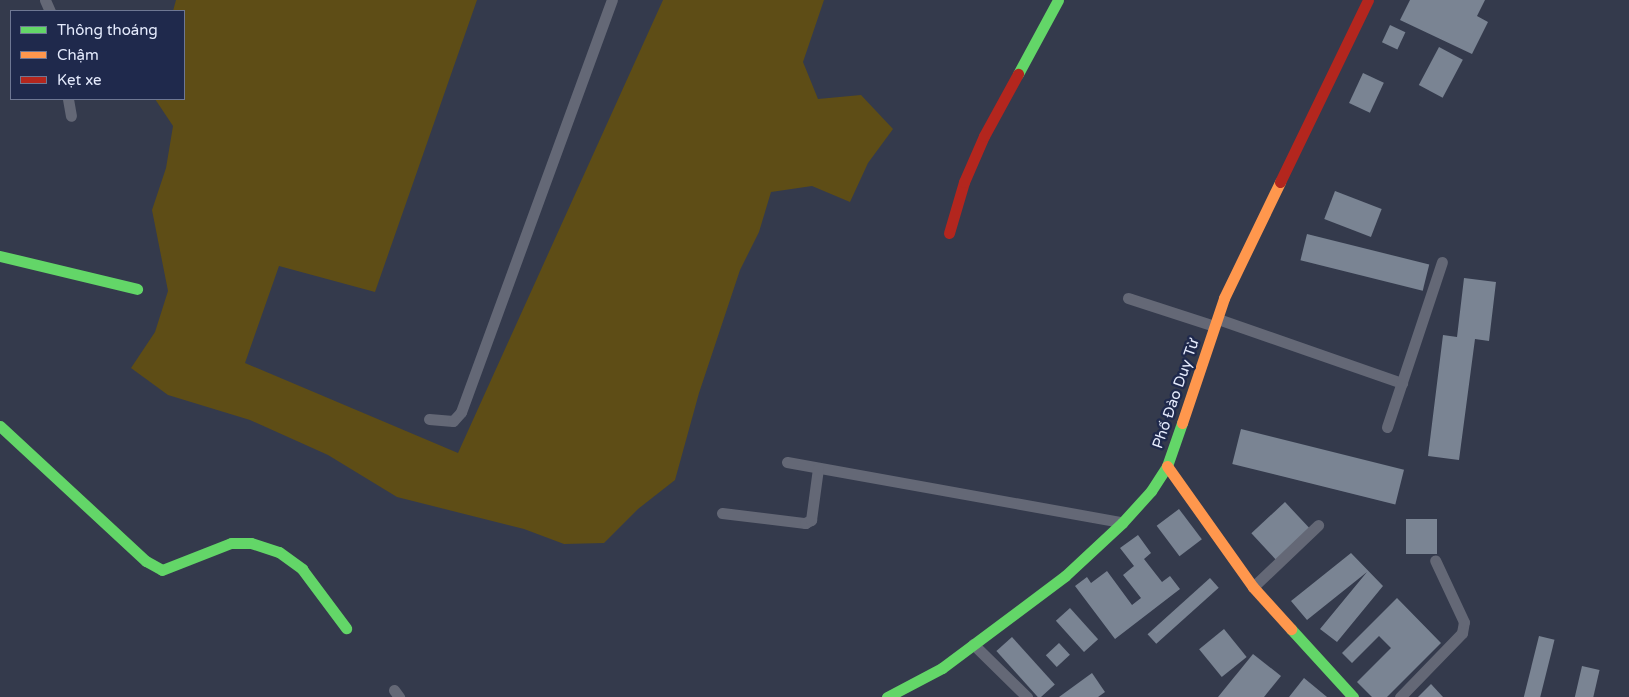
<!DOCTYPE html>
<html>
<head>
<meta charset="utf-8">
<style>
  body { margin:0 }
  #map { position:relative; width:1629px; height:697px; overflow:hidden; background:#343a4c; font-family:"Varela Round",sans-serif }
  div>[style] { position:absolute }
  .green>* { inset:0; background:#5e4d16 }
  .building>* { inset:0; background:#7a8493; transform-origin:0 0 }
  .lane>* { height:11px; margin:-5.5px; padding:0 5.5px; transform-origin:5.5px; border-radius:5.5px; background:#646876 }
  .fast>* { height:11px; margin:-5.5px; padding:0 5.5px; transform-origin:5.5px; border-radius:5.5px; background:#63d668 }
  .slow>* { height:11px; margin:-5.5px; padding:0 5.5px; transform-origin:5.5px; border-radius:5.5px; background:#ff974d }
  .jam>* { height:11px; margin:-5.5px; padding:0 5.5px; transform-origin:5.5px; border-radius:5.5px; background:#b3261e }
  span { translate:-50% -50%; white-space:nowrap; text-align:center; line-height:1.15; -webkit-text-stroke:5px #1f294c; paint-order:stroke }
  .street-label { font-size:15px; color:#e5ebfd }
  .legend { position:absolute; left:10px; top:10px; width:175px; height:90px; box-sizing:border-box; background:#1f294c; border:1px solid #6e7793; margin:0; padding:6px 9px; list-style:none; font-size:15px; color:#e5ebfd }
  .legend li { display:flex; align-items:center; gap:10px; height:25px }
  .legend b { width:25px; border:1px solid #6e7793 }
</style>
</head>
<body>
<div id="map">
  <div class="green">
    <i style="clip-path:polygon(176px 0,477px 0,375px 292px,279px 266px,245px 363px,458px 453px,663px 0,824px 0,803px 62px,818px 99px,861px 95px,893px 129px,868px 163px,850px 202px,812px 186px,771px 192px,759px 232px,740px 270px,699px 393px,675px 480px,638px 509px,604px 543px,564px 544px,524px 529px,397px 497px,328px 455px,250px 420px,168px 395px,131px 368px,155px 332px,168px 291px,152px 210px,166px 168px,173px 126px,155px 99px,184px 99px,184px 11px,173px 11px)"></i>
  </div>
  <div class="building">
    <i style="clip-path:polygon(1410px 0,1485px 0,1477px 16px,1488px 22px,1472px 54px,1400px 20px)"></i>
    <i style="left:1390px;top:25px;width:17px;height:19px;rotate:25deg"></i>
    <i style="left:1439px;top:47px;width:27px;height:43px;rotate:28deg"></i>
    <i style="left:1363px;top:73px;width:23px;height:33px;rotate:25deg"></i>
    <i style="left:1335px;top:191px;width:50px;height:30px;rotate:21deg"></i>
    <i style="left:1307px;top:234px;width:126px;height:27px;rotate:14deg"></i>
    <i style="clip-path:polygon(1464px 278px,1496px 282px,1489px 341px,1475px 339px,1459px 460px,1428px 456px,1443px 335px,1457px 337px)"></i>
    <i style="left:1241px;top:429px;width:168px;height:36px;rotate:14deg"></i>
    <i style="left:1285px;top:502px;width:37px;height:46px;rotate:47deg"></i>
    <i style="left:1179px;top:509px;width:38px;height:28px;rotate:53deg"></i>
    <i style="left:1406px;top:519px;width:31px;height:35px"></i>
    <i style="clip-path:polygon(1138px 535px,1151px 553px,1144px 559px,1162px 582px,1170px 576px,1180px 589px,1115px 639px,1075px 586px,1087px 577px,1091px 583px,1107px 571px,1132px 605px,1141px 598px,1123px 575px,1134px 566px,1120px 548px)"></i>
    <i style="clip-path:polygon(1351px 553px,1383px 586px,1337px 642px,1320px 629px,1367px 572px,1307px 620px,1291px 601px)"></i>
    <i style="left:1210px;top:578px;width:13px;height:84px;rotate:48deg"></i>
    <i style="clip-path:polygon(1397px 598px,1441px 643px,1387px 697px,1372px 697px,1357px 682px,1391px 648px,1379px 636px,1352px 663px,1342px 653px)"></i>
    <i style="left:1070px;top:608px;width:42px;height:19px;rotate:48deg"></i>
    <i style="left:1224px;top:629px;width:36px;height:32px;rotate:51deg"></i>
    <i style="left:1539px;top:636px;width:16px;height:63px;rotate:14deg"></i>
    <i style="left:1012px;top:637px;width:64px;height:21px;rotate:48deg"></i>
    <i style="left:1059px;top:643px;width:16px;height:18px;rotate:47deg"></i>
    <i style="clip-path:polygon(1253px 654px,1281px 676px,1264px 697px,1218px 697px)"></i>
    <i style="left:1582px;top:666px;width:18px;height:32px;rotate:13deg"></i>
    <i style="clip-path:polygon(1092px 673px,1105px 692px,1098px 697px,1059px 697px)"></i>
    <i style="clip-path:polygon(1304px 678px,1327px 697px,1289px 697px)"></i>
    <i style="clip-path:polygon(1431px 684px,1443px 697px,1418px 697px)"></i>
  </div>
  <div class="lane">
    <i style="left:45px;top:0;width:12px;rotate:66deg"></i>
    <i style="left:68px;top:99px;width:17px;rotate:80deg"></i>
    <i style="left:1128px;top:298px;width:90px;rotate:18deg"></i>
    <i style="left:1218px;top:319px;width:195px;rotate:19.2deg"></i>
    <i style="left:429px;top:419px;width:24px;rotate:5deg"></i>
    <i style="left:453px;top:421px;width:12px;rotate:-48deg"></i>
    <i style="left:461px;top:412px;width:439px;rotate:-69.9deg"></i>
    <i style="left:1387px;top:427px;width:174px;rotate:-71.6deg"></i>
    <i style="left:787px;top:462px;width:338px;rotate:10.2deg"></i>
    <i style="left:722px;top:513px;width:84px;rotate:6.9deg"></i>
    <i style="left:805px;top:523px;width:7px;rotate:-27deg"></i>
    <i style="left:811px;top:520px;width:52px;rotate:-82.3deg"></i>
    <i style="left:1253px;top:587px;width:90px;rotate:-43.6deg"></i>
    <i style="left:973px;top:644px;width:76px;rotate:44.5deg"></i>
    <i style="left:394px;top:690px;width:9px;rotate:54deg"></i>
    <i style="left:1400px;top:697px;width:89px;rotate:-45.9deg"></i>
    <i style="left:1462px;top:633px;width:11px;rotate:-80deg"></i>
    <i style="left:1464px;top:622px;width:68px;rotate:-115.1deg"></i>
  </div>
  <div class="fast">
    <i style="left:1018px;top:74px;width:84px;rotate:-61.6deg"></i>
    <i style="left:0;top:256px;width:141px;rotate:13.5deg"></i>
    <i style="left:0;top:426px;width:199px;rotate:42.8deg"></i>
    <i style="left:146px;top:561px;width:18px;rotate:29deg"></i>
    <i style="left:162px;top:570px;width:74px;rotate:-21.4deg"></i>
    <i style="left:231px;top:543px;width:20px"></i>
    <i style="left:251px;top:543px;width:29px;rotate:18deg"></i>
    <i style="left:279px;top:552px;width:29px;rotate:36deg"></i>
    <i style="left:302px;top:569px;width:74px;rotate:53.3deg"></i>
    <i style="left:1291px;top:629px;width:92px;rotate:47.6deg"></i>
    <i style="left:887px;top:697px;width:62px;rotate:-27.8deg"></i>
    <i style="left:942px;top:668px;width:154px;rotate:-36.8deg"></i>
    <i style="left:1065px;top:576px;width:78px;rotate:-42.9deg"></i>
    <i style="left:1122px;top:523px;width:43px;rotate:-47.8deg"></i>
    <i style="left:1151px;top:491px;width:30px;rotate:-57deg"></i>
    <i style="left:1167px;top:466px;width:46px;rotate:-70.8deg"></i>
  </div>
  <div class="slow">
    <i style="left:1182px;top:423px;width:132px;rotate:-71.4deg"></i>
    <i style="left:1224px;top:298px;width:129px;rotate:-64.2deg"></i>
    <i style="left:1167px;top:466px;width:148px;rotate:54.6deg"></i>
    <i style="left:1253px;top:587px;width:57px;rotate:47.9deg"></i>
  </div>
  <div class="jam">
    <i style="left:1280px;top:182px;width:202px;rotate:-64.2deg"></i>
    <i style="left:949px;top:233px;width:53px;rotate:-73.6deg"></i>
    <i style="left:964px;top:182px;width:50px;rotate:-66.5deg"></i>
    <i style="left:984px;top:136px;width:71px;rotate:-61.3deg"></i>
  </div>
  <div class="street-label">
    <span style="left:1176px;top:394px;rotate:-71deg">Phố Đào Duy Từ</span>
  </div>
  <ul class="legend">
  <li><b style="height:6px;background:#63d668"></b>Thông thoáng</li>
  <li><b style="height:6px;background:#ff974d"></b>Chậm</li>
  <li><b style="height:6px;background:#b3261e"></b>Kẹt xe</li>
  </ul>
</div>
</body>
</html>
